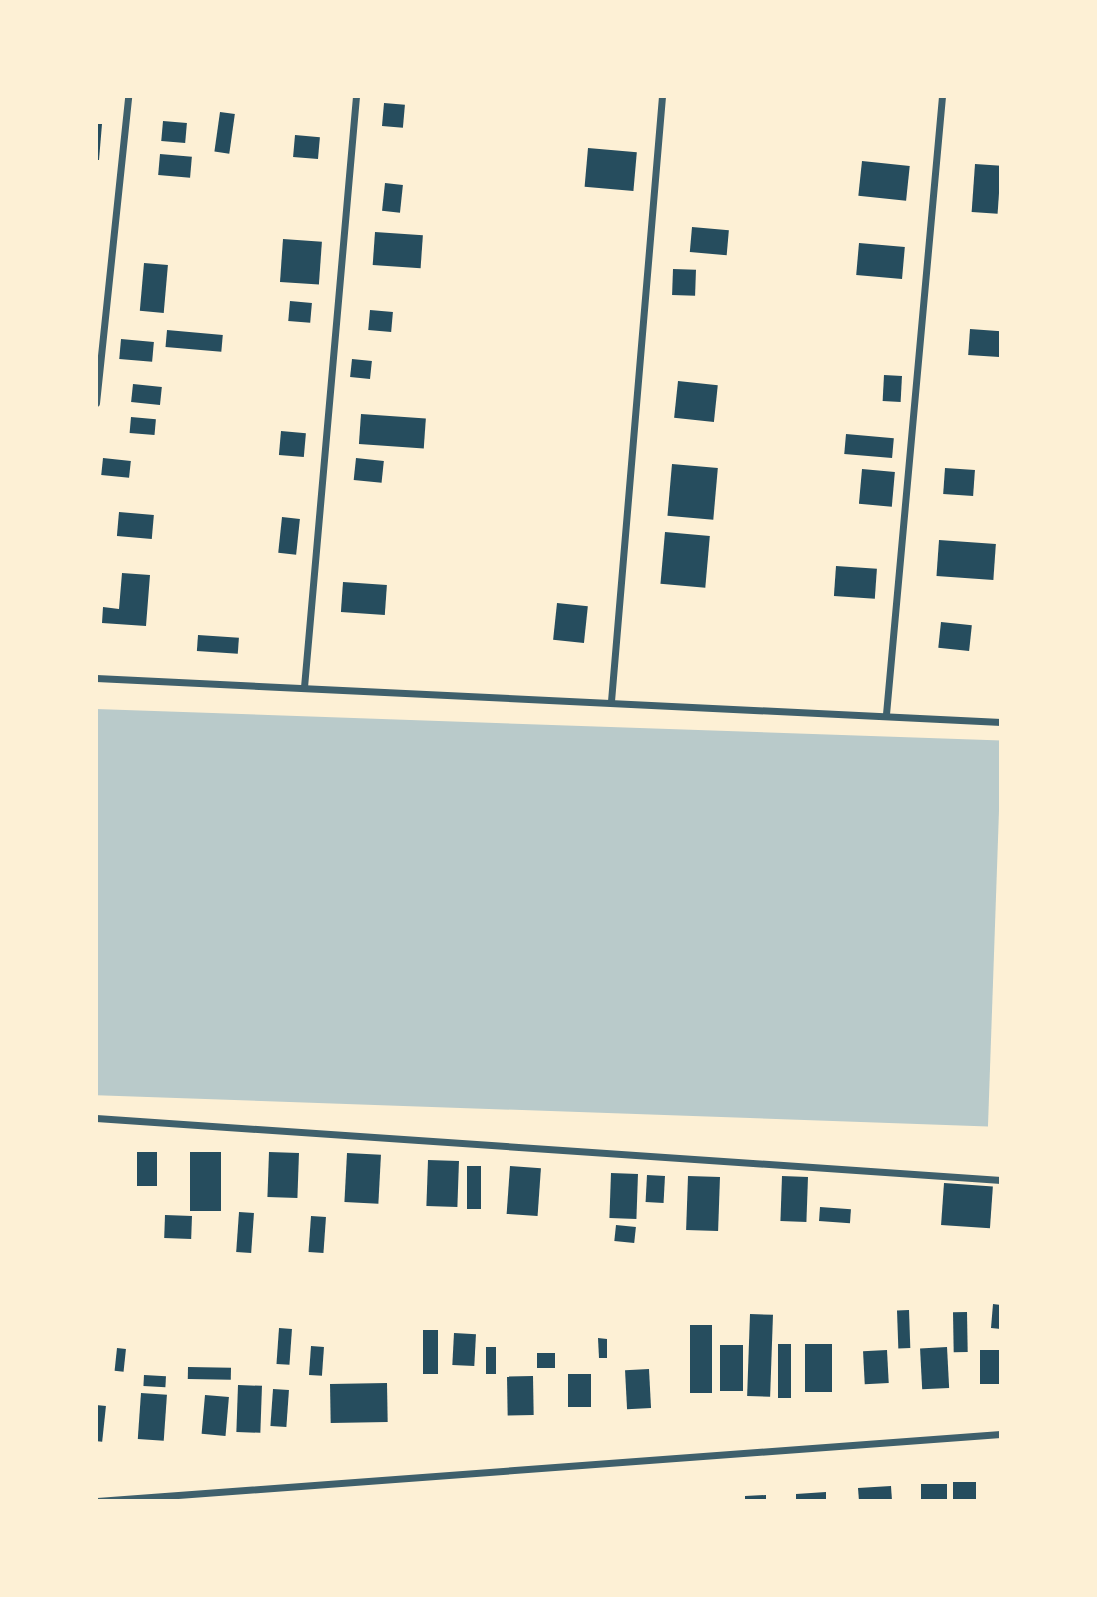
<!DOCTYPE html>
<html>
<head>
<meta charset="utf-8">
<style>
  body { margin:0 }
  #map { position:relative; width:1097px; height:1597px; overflow:hidden; background:#fdf0d5; font-family:"Work Sans",sans-serif }
  div>[style] { position:absolute }
  .green>* { inset:0; background:#b9caca; transform-origin:0 0 }
  .building>* { inset:0; background:#264d5e; transform-origin:0 0 }
  .minor>* { height:7px; margin:-3.5px; padding:0 3.5px; transform-origin:3.5px; border-radius:3.5px; background:#3f606c }
  span { translate:-50% -50%; white-space:nowrap; text-align:center; line-height:1.15; -webkit-text-stroke:5px #fdf0d5; paint-order:stroke }
  .frame { position:absolute; inset:0; border:98px solid #fdf0d5; pointer-events:none }
</style>
</head>
<body>
<div id="map">
  <div class="green">
    <i style="left:96px;top:709px;width:906px;height:386px;rotate:2deg"></i>
  </div>
  <div class="building">
    <i style="left:384px;top:103px;width:21px;height:23px;rotate:5deg"></i>
    <i style="left:220px;top:112px;width:15px;height:40px;rotate:8deg"></i>
    <i style="left:163px;top:121px;width:24px;height:20px;rotate:5deg"></i>
    <i style="clip-path:polygon(96px 124px,102px 124px,99px 160px,96px 160px)"></i>
    <i style="left:295px;top:135px;width:25px;height:22px;rotate:5deg"></i>
    <i style="left:588px;top:148px;width:49px;height:39px;rotate:5deg"></i>
    <i style="left:160px;top:154px;width:32px;height:21px;rotate:5deg"></i>
    <i style="left:862px;top:161px;width:48px;height:35px;rotate:6deg"></i>
    <i style="left:975px;top:164px;width:26px;height:48px;rotate:4deg"></i>
    <i style="left:385px;top:183px;width:18px;height:28px;rotate:6deg"></i>
    <i style="left:692px;top:227px;width:37px;height:25px;rotate:5deg"></i>
    <i style="left:375px;top:232px;width:48px;height:33px;rotate:4deg"></i>
    <i style="left:283px;top:239px;width:39px;height:43px;rotate:4deg"></i>
    <i style="left:859px;top:243px;width:46px;height:32px;rotate:5deg"></i>
    <i style="left:144px;top:263px;width:24px;height:48px;rotate:5deg"></i>
    <i style="left:673px;top:269px;width:23px;height:26px;rotate:2deg"></i>
    <i style="left:290px;top:301px;width:22px;height:20px;rotate:5deg"></i>
    <i style="left:370px;top:310px;width:23px;height:20px;rotate:5deg"></i>
    <i style="left:970px;top:329px;width:31px;height:26px;rotate:4deg"></i>
    <i style="left:167px;top:330px;width:56px;height:17px;rotate:5deg"></i>
    <i style="left:121px;top:339px;width:33px;height:20px;rotate:5deg"></i>
    <i style="left:352px;top:359px;width:20px;height:18px;rotate:6deg"></i>
    <i style="left:884px;top:375px;width:18px;height:26px;rotate:3deg"></i>
    <i style="left:678px;top:381px;width:40px;height:37px;rotate:6deg"></i>
    <i style="left:133px;top:384px;width:29px;height:18px;rotate:6deg"></i>
    <i style="left:361px;top:414px;width:65px;height:30px;rotate:4deg"></i>
    <i style="left:131px;top:417px;width:25px;height:16px;rotate:5deg"></i>
    <i style="left:281px;top:431px;width:25px;height:24px;rotate:5deg"></i>
    <i style="left:846px;top:434px;width:48px;height:20px;rotate:5deg"></i>
    <i style="left:103px;top:458px;width:28px;height:17px;rotate:6deg"></i>
    <i style="left:356px;top:458px;width:28px;height:22px;rotate:6deg"></i>
    <i style="left:672px;top:464px;width:46px;height:52px;rotate:5deg"></i>
    <i style="left:945px;top:468px;width:30px;height:26px;rotate:4deg"></i>
    <i style="left:862px;top:469px;width:33px;height:35px;rotate:5deg"></i>
    <i style="left:119px;top:512px;width:35px;height:24px;rotate:5deg"></i>
    <i style="left:282px;top:517px;width:18px;height:36px;rotate:6deg"></i>
    <i style="left:665px;top:532px;width:45px;height:52px;rotate:5deg"></i>
    <i style="left:939px;top:540px;width:57px;height:36px;rotate:4deg"></i>
    <i style="left:836px;top:566px;width:41px;height:30px;rotate:4deg"></i>
    <i style="clip-path:polygon(122px 573px,150px 575px,146px 626px,102px 623px,103px 607px,119px 609px)"></i>
    <i style="left:343px;top:582px;width:44px;height:30px;rotate:4deg"></i>
    <i style="left:557px;top:603px;width:31px;height:37px;rotate:6deg"></i>
    <i style="left:941px;top:622px;width:31px;height:26px;rotate:6deg"></i>
    <i style="left:198px;top:635px;width:41px;height:16px;rotate:4deg"></i>
    <i style="left:137px;top:1152px;width:20px;height:34px"></i>
    <i style="left:190px;top:1152px;width:31px;height:59px"></i>
    <i style="left:269px;top:1152px;width:30px;height:45px;rotate:2deg"></i>
    <i style="left:347px;top:1153px;width:34px;height:49px;rotate:3deg"></i>
    <i style="left:428px;top:1160px;width:31px;height:46px;rotate:2deg"></i>
    <i style="left:467px;top:1166px;width:14px;height:43px"></i>
    <i style="left:510px;top:1166px;width:31px;height:48px;rotate:4deg"></i>
    <i style="left:611px;top:1173px;width:27px;height:45px;rotate:2deg"></i>
    <i style="left:647px;top:1175px;width:18px;height:27px;rotate:3deg"></i>
    <i style="left:688px;top:1176px;width:32px;height:54px;rotate:2deg"></i>
    <i style="left:782px;top:1176px;width:26px;height:45px;rotate:2deg"></i>
    <i style="left:944px;top:1183px;width:49px;height:42px;rotate:4deg"></i>
    <i style="left:820px;top:1207px;width:31px;height:14px;rotate:4deg"></i>
    <i style="left:239px;top:1212px;width:15px;height:40px;rotate:4deg"></i>
    <i style="left:165px;top:1215px;width:27px;height:23px;rotate:2deg"></i>
    <i style="left:311px;top:1216px;width:15px;height:36px;rotate:4deg"></i>
    <i style="left:616px;top:1225px;width:20px;height:16px;rotate:6deg"></i>
    <i style="clip-path:polygon(993px 1304px,1001px 1305px,1001px 1329px,991px 1328px)"></i>
    <i style="left:909px;top:1310px;width:38px;height:12px;rotate:88deg"></i>
    <i style="left:967px;top:1312px;width:40px;height:14px;rotate:89deg"></i>
    <i style="left:750px;top:1314px;width:23px;height:82px;rotate:2deg"></i>
    <i style="left:690px;top:1325px;width:22px;height:68px"></i>
    <i style="left:279px;top:1328px;width:13px;height:36px;rotate:4deg"></i>
    <i style="left:423px;top:1330px;width:15px;height:44px"></i>
    <i style="left:454px;top:1333px;width:22px;height:32px;rotate:3deg"></i>
    <i style="clip-path:polygon(598px 1338px,607px 1339px,607px 1358px,599px 1358px)"></i>
    <i style="left:778px;top:1344px;width:13px;height:54px"></i>
    <i style="left:805px;top:1344px;width:27px;height:48px"></i>
    <i style="left:720px;top:1345px;width:23px;height:46px"></i>
    <i style="left:311px;top:1346px;width:13px;height:29px;rotate:4deg"></i>
    <i style="left:486px;top:1347px;width:10px;height:27px"></i>
    <i style="left:947px;top:1347px;width:41px;height:27px;rotate:87deg"></i>
    <i style="left:117px;top:1348px;width:9px;height:23px;rotate:6deg"></i>
    <i style="left:887px;top:1350px;width:33px;height:24px;rotate:87deg"></i>
    <i style="left:980px;top:1350px;width:21px;height:34px"></i>
    <i style="left:537px;top:1353px;width:18px;height:15px"></i>
    <i style="left:188px;top:1367px;width:43px;height:12px;rotate:1deg"></i>
    <i style="left:649px;top:1369px;width:39px;height:24px;rotate:87deg"></i>
    <i style="left:591px;top:1374px;width:33px;height:23px;rotate:90deg"></i>
    <i style="left:144px;top:1375px;width:22px;height:11px;rotate:3deg"></i>
    <i style="left:533px;top:1376px;width:39px;height:26px;rotate:89deg"></i>
    <i style="left:387px;top:1383px;width:39px;height:57px;rotate:89deg"></i>
    <i style="left:238px;top:1385px;width:24px;height:47px;rotate:2deg"></i>
    <i style="left:273px;top:1389px;width:16px;height:37px;rotate:4deg"></i>
    <i style="left:141px;top:1393px;width:26px;height:46px;rotate:4deg"></i>
    <i style="left:205px;top:1395px;width:24px;height:39px;rotate:5deg"></i>
    <i style="left:96px;top:1405px;width:10px;height:36px;rotate:6deg"></i>
    <i style="left:976px;top:1482px;width:19px;height:23px;rotate:90deg"></i>
    <i style="left:921px;top:1484px;width:26px;height:17px"></i>
    <i style="clip-path:polygon(891px 1486px,892px 1501px,859px 1501px,858px 1488px)"></i>
    <i style="clip-path:polygon(826px 1492px,826px 1501px,796px 1501px,796px 1494px)"></i>
    <i style="clip-path:polygon(766px 1495px,766px 1501px,745px 1501px,745px 1496px)"></i>
  </div>
  <div class="minor">
    <i style="left:96px;top:403px;width:309px;rotate:-84deg"></i>
    <i style="left:96px;top:678px;width:906px;rotate:2.78deg"></i>
    <i style="left:304px;top:687px;width:593px;rotate:-84.97deg"></i>
    <i style="left:611px;top:701px;width:607px;rotate:-85.18deg"></i>
    <i style="left:886px;top:714px;width:621px;rotate:-84.82deg"></i>
    <i style="left:96px;top:1118px;width:907px;rotate:3.92deg"></i>
    <i style="left:97px;top:1501px;width:906px;rotate:-4.24deg"></i>
  </div>
  <div class="frame"></div>
</div>
</body>
</html>
